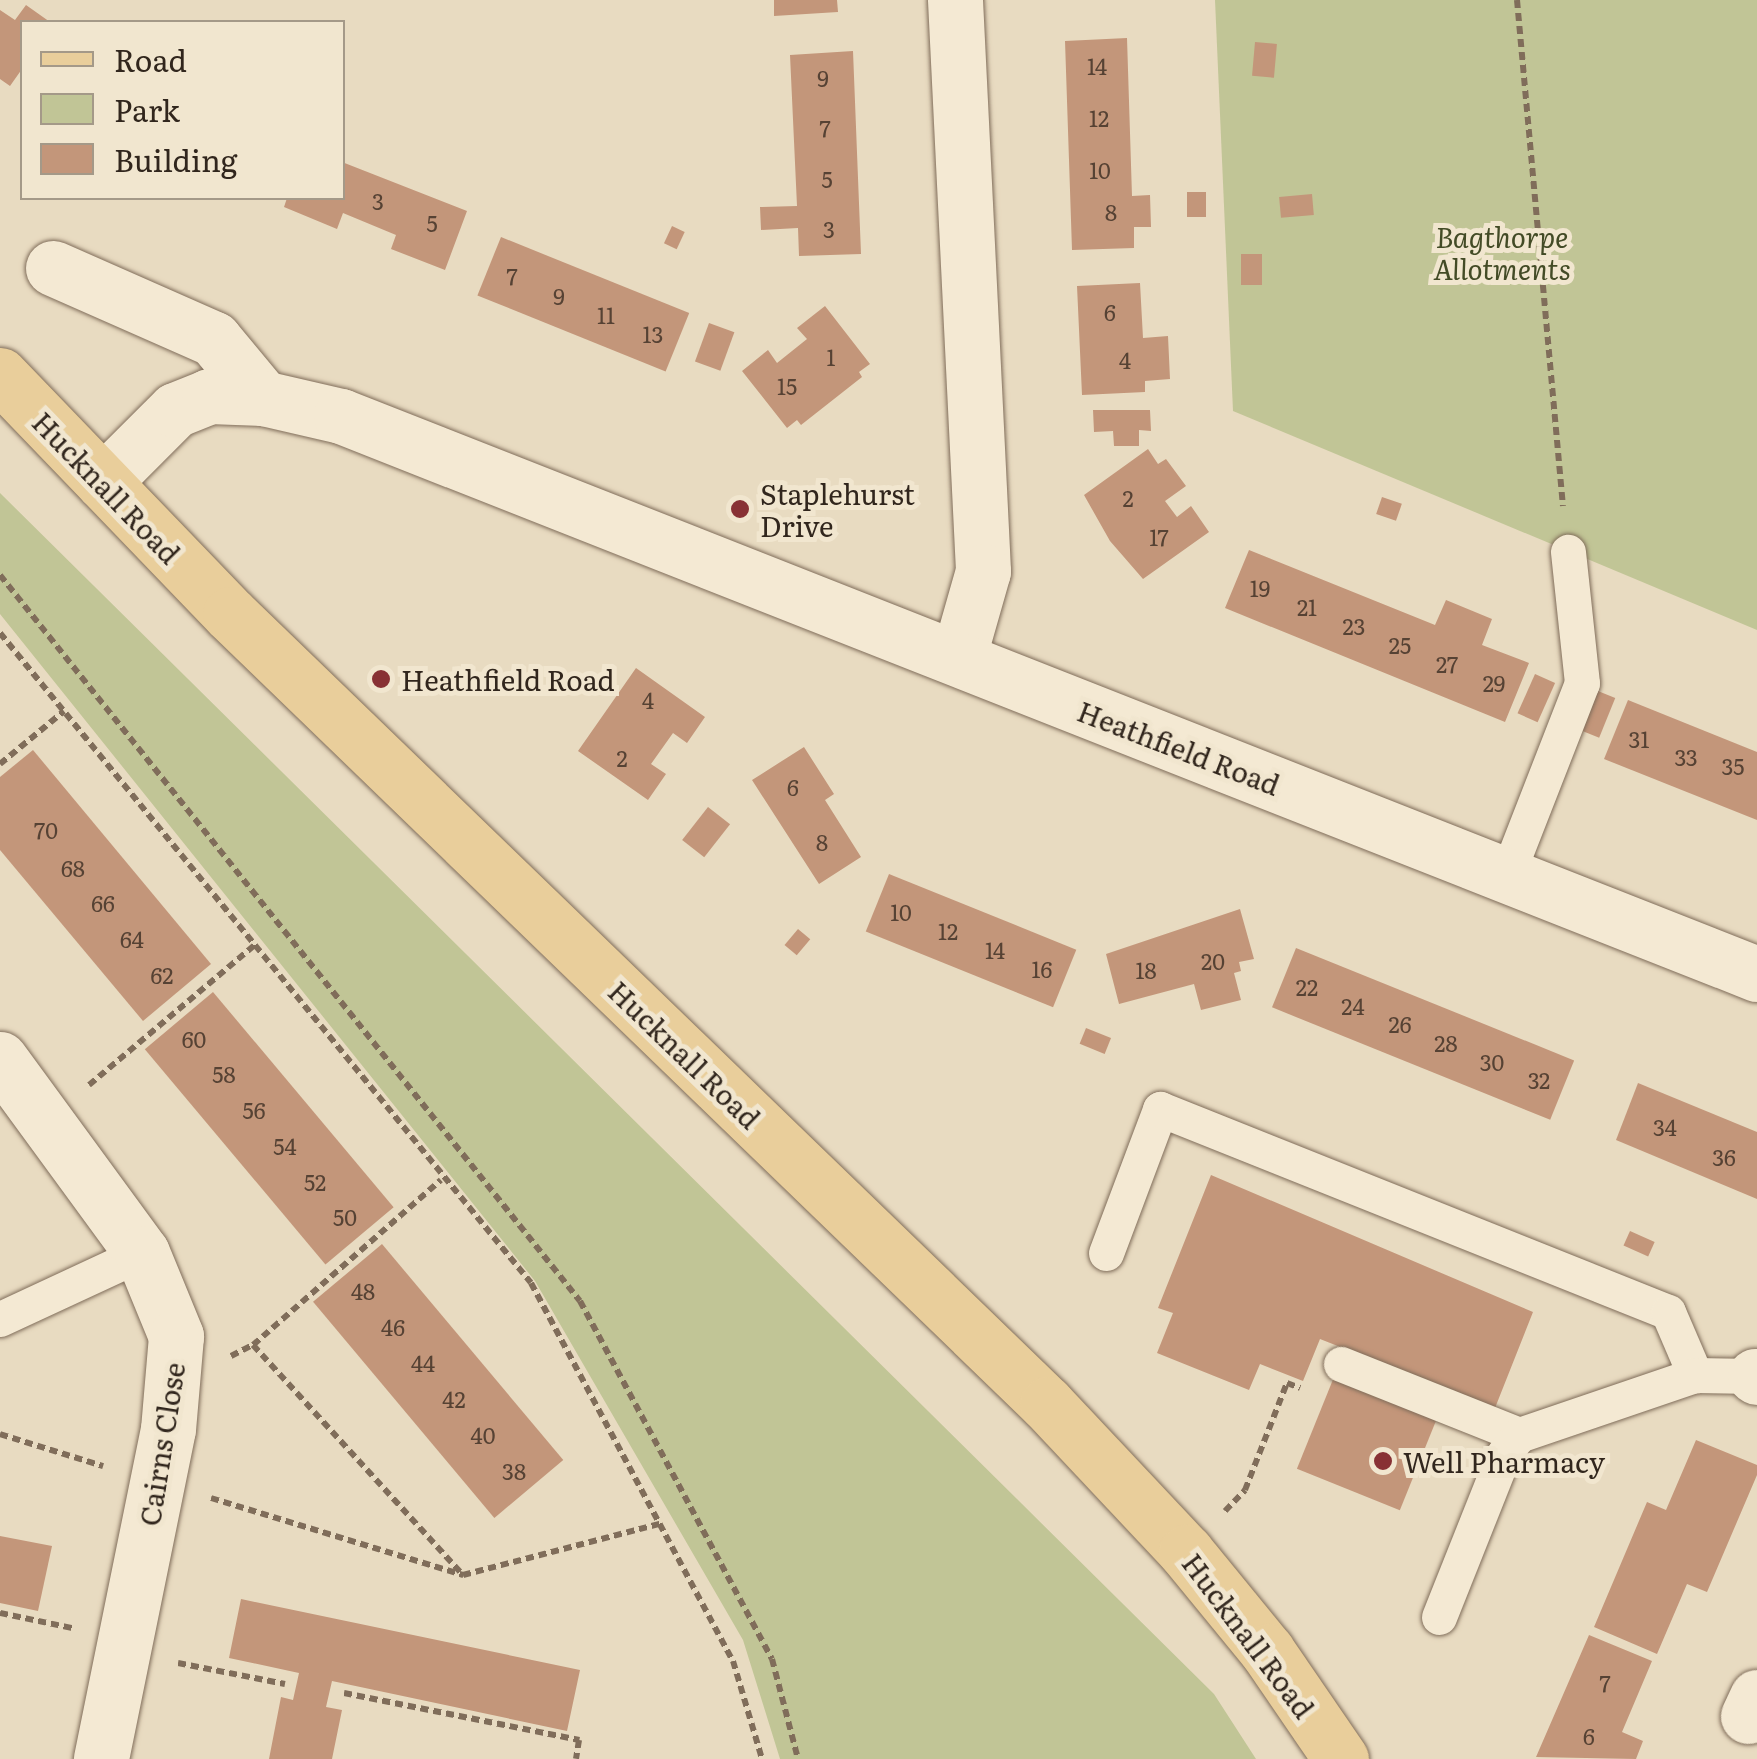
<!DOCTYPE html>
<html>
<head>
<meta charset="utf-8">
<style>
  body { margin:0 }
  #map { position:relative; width:1757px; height:1759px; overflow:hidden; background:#e8dbc1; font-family:Literata,serif }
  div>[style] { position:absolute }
  .green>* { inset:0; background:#c1c596 }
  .building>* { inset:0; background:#c3967a; transform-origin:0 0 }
  .path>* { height:6px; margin-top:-3px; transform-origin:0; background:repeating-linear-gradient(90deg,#806d5a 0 8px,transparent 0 13px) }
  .roads { filter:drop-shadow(0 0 2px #806d5a) drop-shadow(0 0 2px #806d5a) }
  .service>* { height:35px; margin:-17.5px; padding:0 17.5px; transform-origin:17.5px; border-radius:17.5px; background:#f4e9d3 }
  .minor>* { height:55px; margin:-27.5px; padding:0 27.5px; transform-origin:27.5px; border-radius:27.5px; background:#f4e9d3 }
  .secondary>* { height:55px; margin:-27.5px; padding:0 27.5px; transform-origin:27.5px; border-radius:27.5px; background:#f4e9d3 }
  .primary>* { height:55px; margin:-27.5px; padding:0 27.5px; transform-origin:27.5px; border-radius:27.5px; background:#e9ce9b }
  .dots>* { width:28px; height:28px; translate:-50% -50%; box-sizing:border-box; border:5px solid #f1e6cf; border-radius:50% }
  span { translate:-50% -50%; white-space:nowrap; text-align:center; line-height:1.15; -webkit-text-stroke:10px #f1e6cf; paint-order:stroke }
  .number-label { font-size:22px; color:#564234 }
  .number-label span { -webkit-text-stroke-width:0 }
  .park-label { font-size:28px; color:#434b26; font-style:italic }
  .street-label { font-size:28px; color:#31261d }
  .poi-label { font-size:28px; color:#31261d }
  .left { translate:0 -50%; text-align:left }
  .legend { position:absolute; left:20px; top:20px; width:325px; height:180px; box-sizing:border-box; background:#f1e6cf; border:2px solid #a49988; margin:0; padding:12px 18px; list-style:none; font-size:30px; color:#31261d }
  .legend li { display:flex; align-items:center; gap:20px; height:50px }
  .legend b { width:50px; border:2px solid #a49988 }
</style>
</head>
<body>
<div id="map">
  <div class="green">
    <i style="clip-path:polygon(1215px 0,1757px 0,1757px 630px,1233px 411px)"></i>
    <i style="clip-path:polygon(0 493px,1214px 1694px,1256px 1759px,780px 1759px,743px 1640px,535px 1281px,0 614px)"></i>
  </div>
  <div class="building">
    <i style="clip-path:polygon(774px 0,837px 0,838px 12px,774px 16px)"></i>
    <i style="clip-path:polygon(26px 5px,50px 22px,22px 22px,22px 69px,10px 86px,0 79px,0 10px,15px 20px)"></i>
    <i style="clip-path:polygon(1127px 38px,1132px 196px,1150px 195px,1151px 227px,1134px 227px,1134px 248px,1072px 250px,1065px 41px)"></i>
    <i style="left:1255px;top:42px;width:22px;height:34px;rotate:5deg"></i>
    <i style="clip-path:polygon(853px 51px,861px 254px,799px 256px,798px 228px,761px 230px,760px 207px,797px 206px,790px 55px)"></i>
    <i style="clip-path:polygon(342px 162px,467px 211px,445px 270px,391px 249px,396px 235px,343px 213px,337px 229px,284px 207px,287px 198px,342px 198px)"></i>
    <i style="left:1187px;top:192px;width:19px;height:25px"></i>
    <i style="left:1312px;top:194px;width:21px;height:33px;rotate:85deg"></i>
    <i style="left:672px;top:226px;width:14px;height:19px;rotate:25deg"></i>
    <i style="left:501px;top:237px;width:203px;height:63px;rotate:22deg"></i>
    <i style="left:1241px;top:254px;width:21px;height:31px"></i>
    <i style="clip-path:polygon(1140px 283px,1143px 338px,1168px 336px,1170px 379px,1145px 381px,1145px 392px,1082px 395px,1077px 286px)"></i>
    <i style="clip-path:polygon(825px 306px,870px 364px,859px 372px,862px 377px,801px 425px,797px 420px,787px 428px,742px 371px,768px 350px,777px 363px,807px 339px,797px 328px)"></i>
    <i style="left:709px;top:323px;width:27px;height:41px;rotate:20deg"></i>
    <i style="clip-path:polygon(1093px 410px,1150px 410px,1151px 431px,1139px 430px,1139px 446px,1114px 446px,1113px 431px,1094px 432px)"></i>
    <i style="clip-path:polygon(1148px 449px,1158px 464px,1166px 459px,1186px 486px,1165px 501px,1177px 517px,1191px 506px,1209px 532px,1143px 579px,1110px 541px,1084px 495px)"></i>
    <i style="left:1382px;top:497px;width:21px;height:18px;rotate:19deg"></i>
    <i style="clip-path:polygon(1249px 550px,1435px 625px,1446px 600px,1492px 619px,1482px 645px,1529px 663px,1505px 722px,1225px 608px)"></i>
    <i style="clip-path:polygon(636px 668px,705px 717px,687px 743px,673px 733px,651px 764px,666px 774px,648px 800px,578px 751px)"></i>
    <i style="left:1535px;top:674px;width:22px;height:43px;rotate:24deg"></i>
    <i style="left:1593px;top:689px;width:24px;height:43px;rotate:22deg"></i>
    <i style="clip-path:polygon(1628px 700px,1757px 752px,1757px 820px,1604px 759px)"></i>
    <i style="clip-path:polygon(804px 747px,834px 794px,825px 800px,861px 857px,819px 884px,752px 780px)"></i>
    <i style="clip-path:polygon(33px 750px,211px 964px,143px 1021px,0 850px,0 777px)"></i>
    <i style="left:708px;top:807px;width:28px;height:42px;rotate:38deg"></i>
    <i style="left:889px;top:874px;width:202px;height:62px;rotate:22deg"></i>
    <i style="clip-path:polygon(1240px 909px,1254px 959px,1239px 962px,1241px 971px,1234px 973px,1241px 1000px,1201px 1010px,1194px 984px,1119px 1004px,1106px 954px)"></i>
    <i style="left:798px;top:929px;width:16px;height:21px;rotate:40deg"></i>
    <i style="left:1296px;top:948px;width:300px;height:64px;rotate:22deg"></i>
    <i style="left:213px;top:992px;width:281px;height:89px;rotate:50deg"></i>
    <i style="left:1086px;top:1028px;width:27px;height:17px;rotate:22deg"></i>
    <i style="clip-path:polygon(1638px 1083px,1757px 1132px,1757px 1199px,1616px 1140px)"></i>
    <i style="clip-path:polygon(1211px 1175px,1533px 1312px,1495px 1408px,1320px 1339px,1303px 1381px,1260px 1364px,1249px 1390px,1157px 1353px,1173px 1313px,1158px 1308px)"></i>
    <i style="left:1630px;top:1231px;width:27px;height:16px;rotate:24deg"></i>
    <i style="left:382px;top:1244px;width:282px;height:90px;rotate:50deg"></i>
    <i style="left:1334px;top:1377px;width:111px;height:99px;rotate:22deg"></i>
    <i style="clip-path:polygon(1696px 1440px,1757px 1465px,1757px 1475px,1707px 1592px,1687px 1584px,1657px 1654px,1594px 1627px,1647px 1502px,1666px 1510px)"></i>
    <i style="clip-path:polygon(0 1536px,52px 1546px,38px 1611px,0 1603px)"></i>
    <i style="clip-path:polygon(241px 1599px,580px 1670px,567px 1731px,332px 1681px,326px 1707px,342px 1710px,332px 1759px,269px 1759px,281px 1697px,293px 1700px,299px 1673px,229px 1658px)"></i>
    <i style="clip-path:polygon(1589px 1635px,1652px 1661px,1622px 1732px,1643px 1741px,1636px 1759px,1536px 1757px)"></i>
  </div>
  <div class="path">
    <i style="left:1517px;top:0;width:508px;rotate:84.81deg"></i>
    <i style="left:0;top:575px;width:929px;rotate:51.38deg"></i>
    <i style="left:580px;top:1301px;width:406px;rotate:61.8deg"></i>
    <i style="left:772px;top:1659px;width:103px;rotate:75.4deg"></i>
    <i style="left:0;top:633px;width:839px;rotate:50.75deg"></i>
    <i style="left:531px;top:1283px;width:429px;rotate:61.9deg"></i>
    <i style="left:733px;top:1661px;width:102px;rotate:73.5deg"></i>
    <i style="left:0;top:764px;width:83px;rotate:-39.6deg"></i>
    <i style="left:89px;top:1085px;width:220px;rotate:-40.2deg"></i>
    <i style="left:253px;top:1345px;width:310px;rotate:47.6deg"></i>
    <i style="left:231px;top:1356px;width:25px;rotate:-27deg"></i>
    <i style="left:253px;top:1345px;width:250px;rotate:-41.3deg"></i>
    <i style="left:0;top:1434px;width:108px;rotate:17.3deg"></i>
    <i style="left:211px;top:1498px;width:264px;rotate:17deg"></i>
    <i style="left:463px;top:1575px;width:206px;rotate:-14.6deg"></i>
    <i style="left:1225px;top:1511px;width:29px;rotate:-46deg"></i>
    <i style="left:1245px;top:1490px;width:115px;rotate:-68.6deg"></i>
    <i style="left:1287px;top:1383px;width:14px;rotate:21deg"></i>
    <i style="left:0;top:1613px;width:74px;rotate:11.8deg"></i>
    <i style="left:178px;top:1663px;width:109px;rotate:11.1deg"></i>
    <i style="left:344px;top:1693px;width:240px;rotate:11.3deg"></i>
    <i style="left:579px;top:1740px;width:19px;rotate:99deg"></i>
  </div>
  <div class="roads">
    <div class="service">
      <i style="left:1507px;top:875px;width:206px;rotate:-68.7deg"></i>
      <i style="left:1582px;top:683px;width:132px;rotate:-96.1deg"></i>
      <i style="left:1106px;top:1253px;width:154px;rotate:-69.4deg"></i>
      <i style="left:1160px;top:1109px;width:547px;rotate:21.78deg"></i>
      <i style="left:1668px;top:1312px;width:69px;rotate:66.8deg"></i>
      <i style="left:0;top:1319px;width:157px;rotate:-24.9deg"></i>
      <i style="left:1341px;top:1364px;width:192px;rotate:21.7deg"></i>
      <i style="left:1439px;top:1617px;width:175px;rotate:-68.3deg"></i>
      <i style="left:1504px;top:1454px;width:24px;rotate:-52deg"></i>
      <i style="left:1519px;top:1435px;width:186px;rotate:-18.8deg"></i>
      <i style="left:1695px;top:1375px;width:60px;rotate:1deg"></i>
    </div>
    <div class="minor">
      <i style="left:955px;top:0;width:572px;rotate:87.19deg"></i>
      <i style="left:983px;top:571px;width:91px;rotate:105.9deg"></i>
      <i style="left:53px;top:268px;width:176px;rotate:23.8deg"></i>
      <i style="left:214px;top:339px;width:77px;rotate:50.3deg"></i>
      <i style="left:0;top:1059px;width:240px;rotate:53.8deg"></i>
      <i style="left:142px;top:1253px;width:90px;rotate:67.7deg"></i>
      <i style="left:176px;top:1336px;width:93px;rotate:94.9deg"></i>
      <i style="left:168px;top:1429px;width:337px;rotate:101.5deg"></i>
      <i style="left:1755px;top:1376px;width:2px;rotate:27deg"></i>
      <i style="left:1748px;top:1716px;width:21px;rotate:-65deg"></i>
    </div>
    <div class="secondary">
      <i style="left:103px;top:482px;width:102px;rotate:-45deg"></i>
      <i style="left:175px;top:410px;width:37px;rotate:-22deg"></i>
      <i style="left:209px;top:396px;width:54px;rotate:2.1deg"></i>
      <i style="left:263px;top:398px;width:80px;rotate:13deg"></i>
      <i style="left:341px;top:416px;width:1522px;rotate:21.51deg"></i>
    </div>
    <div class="primary">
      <i style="left:0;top:375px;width:332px;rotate:46.1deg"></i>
      <i style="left:230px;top:614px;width:1136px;rotate:44.04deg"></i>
      <i style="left:1047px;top:1404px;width:203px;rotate:46.8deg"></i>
      <i style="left:1186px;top:1552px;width:128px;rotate:50.7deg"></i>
      <i style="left:1267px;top:1651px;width:131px;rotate:55.6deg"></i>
    </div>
  </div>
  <div class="dots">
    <i style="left:740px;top:509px;background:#883134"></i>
    <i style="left:381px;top:679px;background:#883134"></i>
    <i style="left:1383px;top:1461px;background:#883134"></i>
  </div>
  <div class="number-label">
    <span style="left:1097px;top:66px">14</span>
    <span style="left:823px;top:78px">9</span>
    <span style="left:1099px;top:118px">12</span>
    <span style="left:825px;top:128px">7</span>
    <span style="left:1100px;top:170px">10</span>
    <span style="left:827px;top:179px">5</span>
    <span style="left:378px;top:201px">3</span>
    <span style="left:1111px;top:212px">8</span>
    <span style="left:432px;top:223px">5</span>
    <span style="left:829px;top:229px">3</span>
    <span style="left:512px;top:276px">7</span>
    <span style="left:559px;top:296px">9</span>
    <span style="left:1110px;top:312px">6</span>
    <span style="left:606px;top:315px">11</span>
    <span style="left:653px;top:334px">13</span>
    <span style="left:831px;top:357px">1</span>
    <span style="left:1125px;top:360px">4</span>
    <span style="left:787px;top:386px">15</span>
    <span style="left:1128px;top:498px">2</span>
    <span style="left:1159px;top:537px">17</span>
    <span style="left:1260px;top:588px">19</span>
    <span style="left:1307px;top:607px">21</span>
    <span style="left:1354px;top:626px">23</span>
    <span style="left:1400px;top:645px">25</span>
    <span style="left:1447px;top:664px">27</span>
    <span style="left:1494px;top:683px">29</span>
    <span style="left:648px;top:700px">4</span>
    <span style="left:1639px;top:739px">31</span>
    <span style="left:1686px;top:757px">33</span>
    <span style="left:622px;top:758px">2</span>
    <span style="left:1733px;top:766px">35</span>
    <span style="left:793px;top:787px">6</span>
    <span style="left:46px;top:830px">70</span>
    <span style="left:822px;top:842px">8</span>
    <span style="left:73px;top:868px">68</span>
    <span style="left:103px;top:903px">66</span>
    <span style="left:901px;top:912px">10</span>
    <span style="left:948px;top:931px">12</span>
    <span style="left:132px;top:939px">64</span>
    <span style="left:995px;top:950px">14</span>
    <span style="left:1213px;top:961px">20</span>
    <span style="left:1042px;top:969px">16</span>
    <span style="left:1146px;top:970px">18</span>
    <span style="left:162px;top:975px">62</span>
    <span style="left:1307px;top:987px">22</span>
    <span style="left:1353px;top:1006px">24</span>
    <span style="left:1400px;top:1024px">26</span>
    <span style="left:194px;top:1039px">60</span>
    <span style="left:1446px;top:1043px">28</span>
    <span style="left:1492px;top:1062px">30</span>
    <span style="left:224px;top:1074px">58</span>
    <span style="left:1539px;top:1080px">32</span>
    <span style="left:254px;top:1110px">56</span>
    <span style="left:1665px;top:1127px">34</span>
    <span style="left:285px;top:1146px">54</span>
    <span style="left:1724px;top:1157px">36</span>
    <span style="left:315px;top:1182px">52</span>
    <span style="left:345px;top:1217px">50</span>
    <span style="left:363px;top:1291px">48</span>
    <span style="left:393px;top:1327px">46</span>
    <span style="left:423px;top:1363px">44</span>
    <span style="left:454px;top:1399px">42</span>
    <span style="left:483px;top:1435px">40</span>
    <span style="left:514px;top:1471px">38</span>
    <span style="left:1605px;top:1683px">7</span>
    <span style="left:1589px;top:1736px">6</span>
  </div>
  <div class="park-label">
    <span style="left:1502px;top:252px">Bagthorpe<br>Allotments</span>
  </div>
  <div class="street-label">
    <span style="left:107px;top:487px;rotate:46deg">Hucknall Road</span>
    <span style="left:1179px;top:747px;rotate:21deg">Heathfield Road</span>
    <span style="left:685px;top:1054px;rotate:44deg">Hucknall Road</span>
    <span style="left:161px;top:1444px;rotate:-81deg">Cairns Close</span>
    <span style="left:1249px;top:1635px;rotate:53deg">Hucknall Road</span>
  </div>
  <div class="poi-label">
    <span class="left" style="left:760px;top:509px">Staplehurst<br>Drive</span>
    <span class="left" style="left:401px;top:679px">Heathfield Road</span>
    <span class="left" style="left:1403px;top:1461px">Well Pharmacy</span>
  </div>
  <ul class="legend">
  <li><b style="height:12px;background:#e9ce9b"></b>Road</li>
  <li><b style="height:28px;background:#c1c596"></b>Park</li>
  <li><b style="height:28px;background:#c3967a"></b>Building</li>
  </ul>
</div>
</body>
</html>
